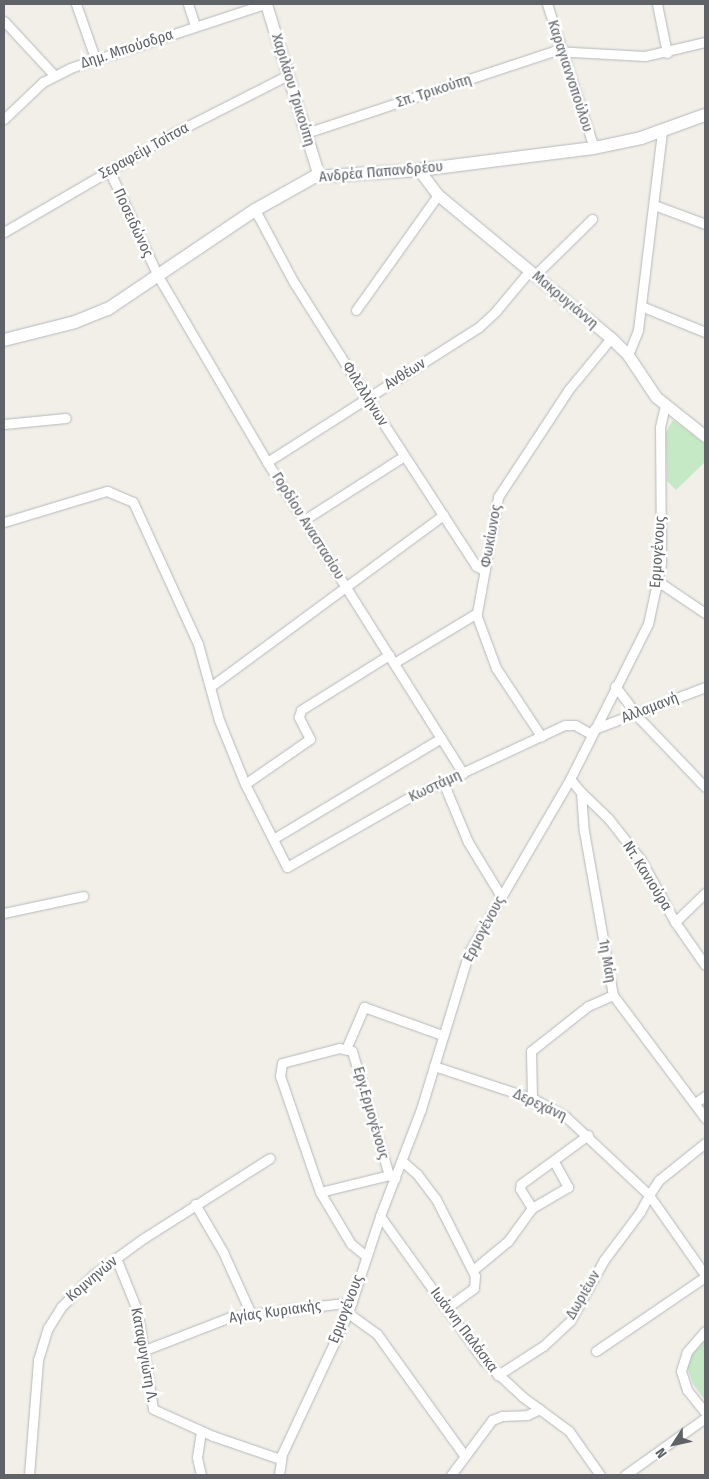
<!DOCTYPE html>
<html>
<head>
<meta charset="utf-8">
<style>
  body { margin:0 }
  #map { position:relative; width:709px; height:1479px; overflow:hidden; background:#f1efe8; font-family:"Fira Sans Condensed",sans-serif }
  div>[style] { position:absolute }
  .green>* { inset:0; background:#c5e8c5 }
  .roads { filter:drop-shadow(0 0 1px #b5b8bc) drop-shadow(0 0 1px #b5b8bc) }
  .minor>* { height:9px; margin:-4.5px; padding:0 4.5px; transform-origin:4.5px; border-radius:4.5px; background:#fff }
  .tertiary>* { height:11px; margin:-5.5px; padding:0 5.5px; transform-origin:5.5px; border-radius:5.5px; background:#fff }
  .secondary>* { height:12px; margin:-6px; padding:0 6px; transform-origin:6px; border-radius:6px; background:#fff }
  span { translate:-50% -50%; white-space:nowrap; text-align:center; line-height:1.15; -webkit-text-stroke:5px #fff; paint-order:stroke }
  .street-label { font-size:15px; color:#5f6368 }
  .frame { position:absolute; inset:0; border:5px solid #5f6368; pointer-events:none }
  .north { position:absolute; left:649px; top:1419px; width:50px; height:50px; -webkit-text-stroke:4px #fff; paint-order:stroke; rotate:235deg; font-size:14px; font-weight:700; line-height:20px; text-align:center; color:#5f6368 }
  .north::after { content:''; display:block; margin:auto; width:18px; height:22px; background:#5f6368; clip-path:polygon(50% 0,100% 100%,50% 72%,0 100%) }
</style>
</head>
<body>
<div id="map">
  <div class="green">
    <i style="clip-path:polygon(673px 420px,705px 444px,705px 462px,676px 490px,667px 481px,666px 432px)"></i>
    <i style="clip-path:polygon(705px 1340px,705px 1400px,693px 1384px,687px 1367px,689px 1358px)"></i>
  </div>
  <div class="roads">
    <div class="minor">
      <i style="left:76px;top:4px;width:57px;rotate:70.6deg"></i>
      <i style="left:188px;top:4px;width:23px;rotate:72deg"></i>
      <i style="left:547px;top:4px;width:151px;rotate:71.9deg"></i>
      <i style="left:657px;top:4px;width:50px;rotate:78.5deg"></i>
      <i style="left:4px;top:21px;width:74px;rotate:47.2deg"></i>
      <i style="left:4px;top:119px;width:54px;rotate:-43.5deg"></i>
      <i style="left:43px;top:82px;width:30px;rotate:-27deg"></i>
      <i style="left:70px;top:68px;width:205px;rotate:-18.2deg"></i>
      <i style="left:306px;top:133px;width:261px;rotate:-18.3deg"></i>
      <i style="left:554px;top:51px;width:91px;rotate:3.1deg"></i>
      <i style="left:645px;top:56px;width:62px;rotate:-13.1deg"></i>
      <i style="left:109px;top:170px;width:117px;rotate:65.2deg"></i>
      <i style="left:158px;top:276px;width:216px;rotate:59.6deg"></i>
      <i style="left:267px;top:462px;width:368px;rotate:57.8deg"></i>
      <i style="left:654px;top:205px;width:54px;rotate:20.4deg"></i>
      <i style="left:255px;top:210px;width:81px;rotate:61.8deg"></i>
      <i style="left:293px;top:281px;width:138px;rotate:57.7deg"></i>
      <i style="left:367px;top:398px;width:200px;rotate:57deg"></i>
      <i style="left:476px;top:566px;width:10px;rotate:29deg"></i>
      <i style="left:4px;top:232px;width:197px;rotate:-30.2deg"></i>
      <i style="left:174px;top:133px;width:128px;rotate:-27deg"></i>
      <i style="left:535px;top:275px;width:80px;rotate:-44.5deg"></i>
      <i style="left:641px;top:306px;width:69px;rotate:22.1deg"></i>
      <i style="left:356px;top:310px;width:141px;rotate:-54.5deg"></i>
      <i style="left:628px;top:355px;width:27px;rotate:-68deg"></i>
      <i style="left:638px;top:330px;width:200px;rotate:-83.1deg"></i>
      <i style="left:4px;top:424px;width:62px;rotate:-5.5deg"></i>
      <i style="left:267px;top:462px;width:251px;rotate:-32.5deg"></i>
      <i style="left:479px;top:327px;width:23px;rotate:-43deg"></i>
      <i style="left:496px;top:311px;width:53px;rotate:-50.3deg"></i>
      <i style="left:304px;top:520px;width:119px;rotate:-32.6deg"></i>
      <i style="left:4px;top:522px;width:108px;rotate:-16.8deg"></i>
      <i style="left:107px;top:491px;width:28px;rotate:23deg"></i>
      <i style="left:133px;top:502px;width:156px;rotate:65.4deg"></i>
      <i style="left:198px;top:644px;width:79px;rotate:74.6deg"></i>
      <i style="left:219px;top:720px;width:69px;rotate:67.9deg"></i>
      <i style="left:245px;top:784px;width:93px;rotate:63.2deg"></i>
      <i style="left:287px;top:867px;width:137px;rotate:-29.7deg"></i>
      <i style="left:406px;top:799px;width:175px;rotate:-25deg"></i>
      <i style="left:565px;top:725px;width:10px"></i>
      <i style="left:575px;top:725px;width:18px;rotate:29deg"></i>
      <i style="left:659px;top:582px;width:55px;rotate:34deg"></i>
      <i style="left:476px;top:614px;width:58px;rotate:69.7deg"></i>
      <i style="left:496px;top:668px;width:82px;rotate:56.5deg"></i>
      <i style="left:394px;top:663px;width:97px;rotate:-31.1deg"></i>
      <i style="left:477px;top:613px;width:118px;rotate:-79.7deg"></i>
      <i style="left:498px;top:497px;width:129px;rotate:-56.7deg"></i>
      <i style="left:569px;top:389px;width:66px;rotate:-50.5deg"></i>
      <i style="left:615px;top:686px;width:41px;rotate:52.9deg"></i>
      <i style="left:640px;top:719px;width:94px;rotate:46.3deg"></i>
      <i style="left:210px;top:687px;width:290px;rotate:-36.4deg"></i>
      <i style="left:594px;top:729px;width:119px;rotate:-20.7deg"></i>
      <i style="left:570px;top:779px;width:17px;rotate:50deg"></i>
      <i style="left:581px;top:792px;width:39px;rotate:86deg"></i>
      <i style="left:584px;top:831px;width:167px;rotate:80deg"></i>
      <i style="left:613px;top:995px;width:154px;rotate:53.2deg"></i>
      <i style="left:443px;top:782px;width:65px;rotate:67.4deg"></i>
      <i style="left:468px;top:842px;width:63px;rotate:58.6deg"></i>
      <i style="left:245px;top:784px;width:79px;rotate:-34.7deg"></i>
      <i style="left:310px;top:739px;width:25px;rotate:-117deg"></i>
      <i style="left:299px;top:717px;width:7px;rotate:-74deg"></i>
      <i style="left:301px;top:710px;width:104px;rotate:-32deg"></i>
      <i style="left:581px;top:792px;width:37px;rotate:44deg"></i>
      <i style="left:608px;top:818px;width:53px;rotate:51.8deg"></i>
      <i style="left:641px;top:860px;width:71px;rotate:61.3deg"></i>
      <i style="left:675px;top:922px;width:52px;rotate:55.1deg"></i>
      <i style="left:273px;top:839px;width:196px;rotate:-31deg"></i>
      <i style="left:4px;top:913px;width:81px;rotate:-12.1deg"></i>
      <i style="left:675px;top:922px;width:42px;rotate:-44deg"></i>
      <i style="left:346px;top:1049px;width:46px;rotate:-66.8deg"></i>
      <i style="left:364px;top:1007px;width:83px;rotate:19.7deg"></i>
      <i style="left:434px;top:1066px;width:105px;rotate:18.3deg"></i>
      <i style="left:534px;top:1099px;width:35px;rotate:29deg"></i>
      <i style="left:565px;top:1116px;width:115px;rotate:43.2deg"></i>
      <i style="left:649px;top:1195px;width:19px;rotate:118deg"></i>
      <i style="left:640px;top:1212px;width:60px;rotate:126.9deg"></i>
      <i style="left:604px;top:1260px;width:70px;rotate:119.1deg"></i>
      <i style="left:570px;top:1321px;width:37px;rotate:137deg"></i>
      <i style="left:543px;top:1346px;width:54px;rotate:147.2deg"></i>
      <i style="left:532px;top:1098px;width:47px;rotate:-91.2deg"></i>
      <i style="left:531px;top:1051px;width:73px;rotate:-38.3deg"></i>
      <i style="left:588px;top:1006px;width:27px;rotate:-24deg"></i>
      <i style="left:695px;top:1103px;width:12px;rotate:-35deg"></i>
      <i style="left:705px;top:1143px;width:59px;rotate:141.2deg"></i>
      <i style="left:659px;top:1180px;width:18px;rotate:124deg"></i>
      <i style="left:649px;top:1195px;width:98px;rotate:55deg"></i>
      <i style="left:402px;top:1161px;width:20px;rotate:41deg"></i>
      <i style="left:417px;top:1174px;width:31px;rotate:53deg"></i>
      <i style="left:436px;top:1199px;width:86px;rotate:63.1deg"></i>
      <i style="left:475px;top:1276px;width:12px;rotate:95deg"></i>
      <i style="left:474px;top:1288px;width:34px;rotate:144deg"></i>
      <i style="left:320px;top:1192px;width:71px;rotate:-13.8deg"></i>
      <i style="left:195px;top:1204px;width:56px;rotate:59.7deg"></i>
      <i style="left:223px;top:1252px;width:68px;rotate:65.7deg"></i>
      <i style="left:532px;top:1208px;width:42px;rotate:-30.3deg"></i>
      <i style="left:568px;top:1187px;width:29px;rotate:-119deg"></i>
      <i style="left:380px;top:1216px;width:178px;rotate:54.4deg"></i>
      <i style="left:484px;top:1361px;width:53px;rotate:42.7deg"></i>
      <i style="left:523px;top:1397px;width:57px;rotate:36.5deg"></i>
      <i style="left:569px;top:1431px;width:54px;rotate:54.8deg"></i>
      <i style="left:366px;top:1256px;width:19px;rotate:-141deg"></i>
      <i style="left:351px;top:1244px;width:61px;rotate:-120.8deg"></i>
      <i style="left:320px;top:1192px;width:123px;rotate:-109deg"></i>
      <i style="left:280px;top:1076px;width:13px;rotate:-81deg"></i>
      <i style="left:282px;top:1063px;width:59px;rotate:-14.7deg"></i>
      <i style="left:339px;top:1048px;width:13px;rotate:13deg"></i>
      <i style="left:352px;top:1051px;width:129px;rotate:73.4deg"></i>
      <i style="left:389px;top:1175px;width:7px;rotate:27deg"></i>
      <i style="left:116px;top:1258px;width:56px;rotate:68deg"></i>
      <i style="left:137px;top:1310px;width:100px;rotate:80.8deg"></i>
      <i style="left:153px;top:1409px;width:66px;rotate:24.2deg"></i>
      <i style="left:213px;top:1436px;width:71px;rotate:18.9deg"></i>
      <i style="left:473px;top:1270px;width:45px;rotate:-39.6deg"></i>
      <i style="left:508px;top:1241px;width:41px;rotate:-54deg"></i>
      <i style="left:532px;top:1208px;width:22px;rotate:-122deg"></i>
      <i style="left:520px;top:1189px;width:5px;rotate:-79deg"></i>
      <i style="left:521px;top:1184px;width:83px;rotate:-36.2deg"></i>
      <i style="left:348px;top:1313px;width:36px;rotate:36deg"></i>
      <i style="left:377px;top:1334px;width:149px;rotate:54.3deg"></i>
      <i style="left:705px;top:1331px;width:28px;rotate:131deg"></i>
      <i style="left:687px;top:1352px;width:20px;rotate:108deg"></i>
      <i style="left:681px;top:1371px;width:20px;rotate:72deg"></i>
      <i style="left:687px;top:1390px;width:28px;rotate:51deg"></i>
      <i style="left:145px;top:1350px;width:91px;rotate:-21.2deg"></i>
      <i style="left:230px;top:1317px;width:123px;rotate:-7deg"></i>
      <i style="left:596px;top:1351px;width:132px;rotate:-34.2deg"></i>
      <i style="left:29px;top:1475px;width:115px;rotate:-85.5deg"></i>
      <i style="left:38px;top:1360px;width:34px;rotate:-73deg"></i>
      <i style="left:48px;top:1328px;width:25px;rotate:-58deg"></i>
      <i style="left:61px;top:1307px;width:45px;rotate:-45deg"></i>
      <i style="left:93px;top:1275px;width:63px;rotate:-36deg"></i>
      <i style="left:144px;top:1238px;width:149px;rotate:-32.4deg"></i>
      <i style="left:201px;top:1475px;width:18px;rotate:-103deg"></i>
      <i style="left:197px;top:1457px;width:26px;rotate:-81deg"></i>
      <i style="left:279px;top:1475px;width:21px;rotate:-82deg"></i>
      <i style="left:282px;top:1454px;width:156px;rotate:-64.9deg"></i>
      <i style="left:348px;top:1313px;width:102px;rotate:-71.7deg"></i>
      <i style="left:380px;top:1216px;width:115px;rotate:-69deg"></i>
      <i style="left:421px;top:1109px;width:164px;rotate:-73deg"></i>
      <i style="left:469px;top:952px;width:200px;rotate:-59.7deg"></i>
      <i style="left:570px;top:779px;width:174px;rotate:-63.3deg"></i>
      <i style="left:648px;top:624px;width:61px;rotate:-77.8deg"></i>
      <i style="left:661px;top:564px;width:137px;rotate:-90.4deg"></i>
      <i style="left:660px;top:427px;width:23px;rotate:-77deg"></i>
      <i style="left:451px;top:1475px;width:69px;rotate:-53.3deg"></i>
      <i style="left:492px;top:1420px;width:11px;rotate:-22deg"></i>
      <i style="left:502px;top:1416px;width:25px;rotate:-2deg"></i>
      <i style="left:527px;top:1415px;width:14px;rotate:-25deg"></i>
      <i style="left:625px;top:1475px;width:98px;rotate:-35.5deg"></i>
    </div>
    <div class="tertiary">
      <i style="left:266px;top:4px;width:180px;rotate:72.9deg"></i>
      <i style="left:419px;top:170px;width:31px;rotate:53deg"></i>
      <i style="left:438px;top:195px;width:224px;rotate:39.6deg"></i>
      <i style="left:611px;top:338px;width:24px;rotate:45deg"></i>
      <i style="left:628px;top:355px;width:50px;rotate:56.3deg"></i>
      <i style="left:656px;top:397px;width:63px;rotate:38.5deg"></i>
    </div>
    <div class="secondary">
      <i style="left:4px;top:340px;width:73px;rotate:-14.2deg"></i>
      <i style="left:75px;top:322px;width:35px;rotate:-22deg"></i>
      <i style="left:108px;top:309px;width:177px;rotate:-34deg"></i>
      <i style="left:255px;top:210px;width:68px;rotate:-29.2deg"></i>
      <i style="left:314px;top:177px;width:105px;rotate:-3.8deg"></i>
      <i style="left:419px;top:170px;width:176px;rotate:-7.2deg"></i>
      <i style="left:594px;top:148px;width:48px;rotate:-12deg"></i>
      <i style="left:641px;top:138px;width:68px;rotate:-19.8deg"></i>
    </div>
  </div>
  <div class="street-label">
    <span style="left:127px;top:49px;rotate:-18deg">Δημ. Μπούσδρα</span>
    <span style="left:570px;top:76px;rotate:72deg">Καραγιαννοπούλου</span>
    <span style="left:293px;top:90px;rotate:73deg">Χαριλάου Τρικούπη</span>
    <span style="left:434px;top:91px;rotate:-18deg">Σπ. Τρικούπη</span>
    <span style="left:144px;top:151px;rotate:-29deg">Σεραφείμ Τσίτσα</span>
    <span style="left:381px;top:172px;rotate:-5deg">Ανδρέα Παπανδρέου</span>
    <span style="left:133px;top:223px;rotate:65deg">Ποσειδώνος</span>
    <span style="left:565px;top:300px;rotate:40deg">Μακρυγιάννη</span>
    <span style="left:405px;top:374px;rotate:-32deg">Ανθέων</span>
    <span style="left:365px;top:394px;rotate:58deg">Φιλελλήνων</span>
    <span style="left:308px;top:526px;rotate:58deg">Γορδίου Αναστασίου</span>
    <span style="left:491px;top:536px;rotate:-80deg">Φωκίωνος</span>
    <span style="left:658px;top:552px;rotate:-86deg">Ερμογένους</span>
    <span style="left:650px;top:708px;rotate:-21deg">Αλλαμανή</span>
    <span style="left:435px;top:786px;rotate:-25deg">Κωστάμη</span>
    <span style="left:647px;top:876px;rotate:58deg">Ντ. Κανιούρα</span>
    <span style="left:484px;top:929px;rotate:-62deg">Ερμογένους</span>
    <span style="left:607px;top:961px;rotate:80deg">1η Μάη</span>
    <span style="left:540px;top:1105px;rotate:25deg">Δερεχάνη</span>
    <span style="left:371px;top:1113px;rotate:74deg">Εργ.Ερμογένους</span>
    <span style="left:92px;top:1279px;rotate:-40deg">Κομνηνών</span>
    <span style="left:583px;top:1295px;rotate:-60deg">Δωριέων</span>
    <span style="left:346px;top:1309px;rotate:-69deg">Ερμογένους</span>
    <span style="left:275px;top:1312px;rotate:-8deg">Αγίας Κυριακής</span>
    <span style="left:464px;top:1330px;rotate:53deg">Ιωάννη Παλάσκα</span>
    <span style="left:144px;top:1355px;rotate:80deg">Καταφυγιώτη Λ.</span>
  </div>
  <div class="frame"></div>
  <div class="north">N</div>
</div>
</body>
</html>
